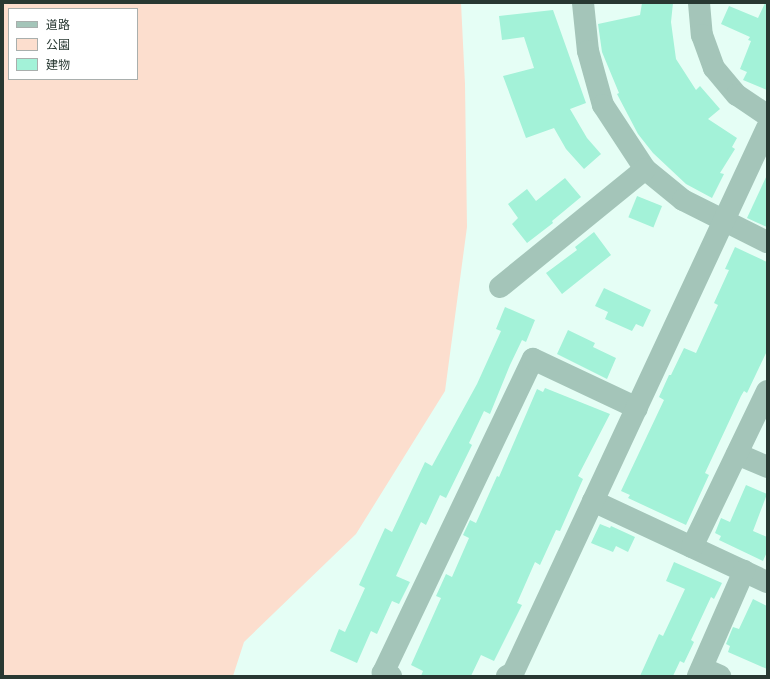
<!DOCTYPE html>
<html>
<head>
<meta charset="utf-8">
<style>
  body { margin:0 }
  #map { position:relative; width:770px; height:679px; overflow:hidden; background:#e5fef5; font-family:"Open Sans","Noto Sans JP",sans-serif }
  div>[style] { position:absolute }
  .green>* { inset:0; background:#fcdece }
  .building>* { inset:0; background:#a3f2d8; transform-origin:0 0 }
  .minor>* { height:22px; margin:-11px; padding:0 11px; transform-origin:11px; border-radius:11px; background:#a4c5b9 }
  span { translate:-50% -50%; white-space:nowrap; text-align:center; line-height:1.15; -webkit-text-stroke:3.5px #fff; paint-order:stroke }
  .frame { position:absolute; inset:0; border:4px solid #283832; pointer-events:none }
  .legend { position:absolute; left:8px; top:8px; width:130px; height:72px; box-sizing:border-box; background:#fff; border:1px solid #a9afad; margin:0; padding:5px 7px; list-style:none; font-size:12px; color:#283832 }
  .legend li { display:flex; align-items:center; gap:8px; height:20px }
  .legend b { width:20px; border:1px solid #a9afad }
</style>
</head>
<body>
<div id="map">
  <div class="green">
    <i style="clip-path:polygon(evenodd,3px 3px,461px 3px,465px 84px,467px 227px,445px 391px,356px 534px,244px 642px,233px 676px,3px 676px,3px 3px,9px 9px,137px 9px,137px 79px,9px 79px,9px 9px)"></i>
  </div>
  <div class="building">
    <i style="clip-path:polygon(642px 3px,673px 3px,671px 22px,676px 59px,696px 90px,700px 86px,720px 109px,708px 119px,737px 138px,732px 147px,735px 149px,720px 173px,724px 174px,712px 198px,686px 184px,653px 153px,638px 134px,617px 94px,619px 93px,602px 52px,598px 24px,640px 15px)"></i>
    <i style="clip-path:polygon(765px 3px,767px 3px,767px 90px,743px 80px,747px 72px,740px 69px,751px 41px,748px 40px,750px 37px,721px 24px,729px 6px,758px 18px)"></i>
    <i style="clip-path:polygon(553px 10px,586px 103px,570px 109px,587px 138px,601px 154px,584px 169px,566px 149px,554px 128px,526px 138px,503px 76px,534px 68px,524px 37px,502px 40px,499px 16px)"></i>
    <i style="clip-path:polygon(767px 175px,767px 227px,747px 218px)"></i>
    <i style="clip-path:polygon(565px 178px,581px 197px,552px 221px,553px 223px,527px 243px,512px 224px,518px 218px,508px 204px,527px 189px,536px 201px)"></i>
    <i style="left:637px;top:196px;width:27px;height:23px;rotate:22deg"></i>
    <i style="clip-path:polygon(594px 232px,611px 255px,562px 294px,546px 273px,577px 250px,575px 247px)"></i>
    <i style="clip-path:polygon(735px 247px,767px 262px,767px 351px,747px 393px,744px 391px,741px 396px,705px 473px,709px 475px,686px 525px,628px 498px,630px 495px,621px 491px,664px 400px,659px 397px,669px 375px,671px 375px,684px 348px,696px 353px,718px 305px,714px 303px,729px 270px,725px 269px)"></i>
    <i style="clip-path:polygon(604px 288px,651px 310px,643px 327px,636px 324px,632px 331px,605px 319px,608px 312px,595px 306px)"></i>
    <i style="clip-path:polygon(505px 307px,535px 320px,526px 342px,522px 340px,510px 365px,490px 414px,484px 411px,469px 443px,472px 445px,446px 498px,440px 495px,426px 525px,421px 522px,396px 576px,410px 582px,399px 604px,392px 601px,377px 634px,371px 631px,357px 663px,330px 651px,339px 629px,345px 632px,365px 588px,359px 585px,385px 528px,392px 532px,425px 462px,432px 466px,477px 384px,501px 331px,496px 329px)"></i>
    <i style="clip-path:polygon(568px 330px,595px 343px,593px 347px,616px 358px,607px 379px,557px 354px)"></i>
    <i style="clip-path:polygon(545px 388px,610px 414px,578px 476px,583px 479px,560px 531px,556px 530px,540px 565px,535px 562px,517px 603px,522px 605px,494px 661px,481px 655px,471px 676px,421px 676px,423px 671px,411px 665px,441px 598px,436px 596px,446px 574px,452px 577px,469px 538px,463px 535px,470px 520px,476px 523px,497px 476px,499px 477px,537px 389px,543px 392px)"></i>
    <i style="clip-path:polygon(746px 485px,767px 494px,753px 531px,767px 537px,767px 552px,763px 561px,719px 540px,721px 536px,715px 533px,721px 518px,730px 522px)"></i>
    <i style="clip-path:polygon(600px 524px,610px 528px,611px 526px,635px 537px,628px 552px,616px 546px,613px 552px,591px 543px)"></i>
    <i style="clip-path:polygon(674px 562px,722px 583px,714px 599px,711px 597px,691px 640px,694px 642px,684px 663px,680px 661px,673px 676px,640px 676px,659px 634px,663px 636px,685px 589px,666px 581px)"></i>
    <i style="clip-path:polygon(753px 599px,767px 606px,767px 669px,728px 652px,730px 646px,726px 644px,733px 627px,739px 629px)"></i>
  </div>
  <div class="minor">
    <i style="left:583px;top:3px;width:48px;rotate:84.1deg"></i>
    <i style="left:588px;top:51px;width:56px;rotate:74.5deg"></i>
    <i style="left:603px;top:105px;width:77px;rotate:56.7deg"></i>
    <i style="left:645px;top:169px;width:49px;rotate:39.2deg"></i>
    <i style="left:683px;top:200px;width:94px;rotate:26.6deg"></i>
    <i style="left:699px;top:3px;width:32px;rotate:85deg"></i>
    <i style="left:702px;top:35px;width:35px;rotate:70deg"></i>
    <i style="left:714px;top:68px;width:35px;rotate:50deg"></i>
    <i style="left:737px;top:95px;width:36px;rotate:34deg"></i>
    <i style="left:500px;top:287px;width:187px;rotate:-39.1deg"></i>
    <i style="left:737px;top:454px;width:33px;rotate:23deg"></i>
    <i style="left:593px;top:501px;width:192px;rotate:25deg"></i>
    <i style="left:692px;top:547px;width:173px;rotate:-64.3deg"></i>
    <i style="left:702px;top:668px;width:20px;rotate:24deg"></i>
    <i style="left:391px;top:676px;width:9px;rotate:-159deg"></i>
    <i style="left:383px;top:673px;width:348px;rotate:-64.5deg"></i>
    <i style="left:533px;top:359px;width:115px;rotate:25.2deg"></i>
    <i style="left:507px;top:676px;width:7px;rotate:-27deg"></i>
    <i style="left:513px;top:673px;width:601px;rotate:-65.01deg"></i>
    <i style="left:698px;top:676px;width:115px;rotate:-66.3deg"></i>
  </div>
  <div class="frame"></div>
  <ul class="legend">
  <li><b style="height:5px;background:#a4c5b9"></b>道路</li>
  <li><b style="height:11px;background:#fcdece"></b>公園</li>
  <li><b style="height:11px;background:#a3f2d8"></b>建物</li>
  </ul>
</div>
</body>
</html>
